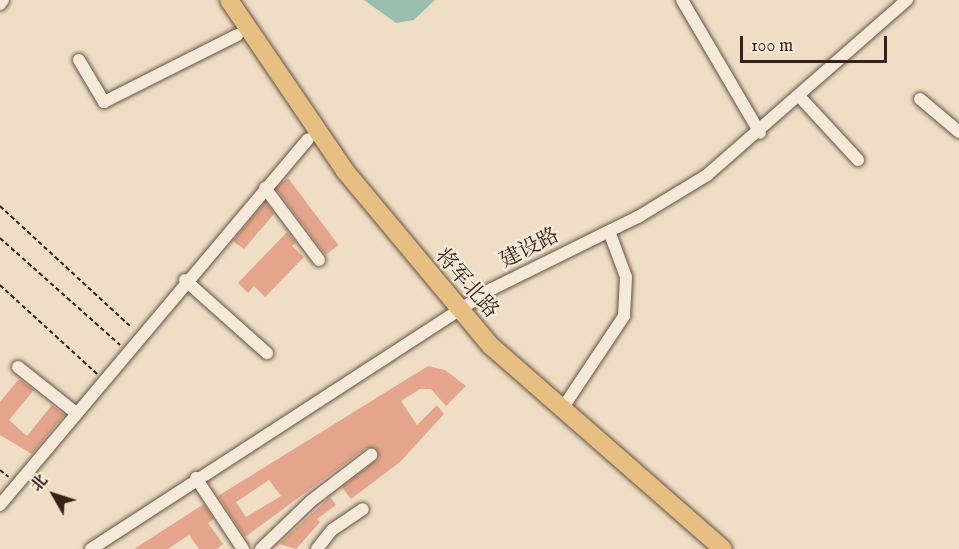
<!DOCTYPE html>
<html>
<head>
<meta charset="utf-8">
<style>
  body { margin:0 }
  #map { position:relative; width:959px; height:549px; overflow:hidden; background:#efdec5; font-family:"IM FELL English","Noto Serif SC",serif }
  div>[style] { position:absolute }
  .water>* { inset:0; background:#9bbdae }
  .building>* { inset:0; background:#e4a58c; transform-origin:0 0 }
  .path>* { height:1.5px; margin-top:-0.75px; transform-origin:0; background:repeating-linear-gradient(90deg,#382118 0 4.5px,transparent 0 7.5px) }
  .roads { filter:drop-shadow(0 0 2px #665043) drop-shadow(0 0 2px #665043) }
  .minor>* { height:12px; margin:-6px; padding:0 6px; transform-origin:6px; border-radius:6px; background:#f5ead9 }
  .highway>* { height:18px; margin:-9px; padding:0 9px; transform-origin:9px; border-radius:9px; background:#e8bf82 }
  span { translate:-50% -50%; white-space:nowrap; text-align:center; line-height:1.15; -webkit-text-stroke:4.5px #f5ead9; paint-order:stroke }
  .street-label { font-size:21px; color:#382118 }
  .north { position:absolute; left:24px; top:465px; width:60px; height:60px; -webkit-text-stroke:4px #f5ead9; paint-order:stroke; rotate:309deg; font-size:16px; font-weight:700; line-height:24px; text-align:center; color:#382118 }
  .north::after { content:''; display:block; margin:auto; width:21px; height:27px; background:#382118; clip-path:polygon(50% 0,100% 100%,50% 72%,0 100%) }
  .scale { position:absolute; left:740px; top:36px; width:147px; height:27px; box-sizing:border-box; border:3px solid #382118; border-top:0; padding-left:8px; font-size:18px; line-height:21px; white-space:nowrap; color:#382118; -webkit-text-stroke:4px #f5ead9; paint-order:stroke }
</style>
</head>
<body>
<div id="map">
  <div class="water">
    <i style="clip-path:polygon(364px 0,435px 0,414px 20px,396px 23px)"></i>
  </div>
  <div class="building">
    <i style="left:288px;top:178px;width:84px;height:16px;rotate:53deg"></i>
    <i style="clip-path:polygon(265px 202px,274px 214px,244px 249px,233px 241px)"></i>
    <i style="clip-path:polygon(287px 232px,296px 243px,292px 246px,304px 257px,265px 297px,254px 286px,248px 293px,238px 283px)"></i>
    <i style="clip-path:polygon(evenodd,428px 366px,445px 370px,466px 386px,446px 406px,431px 389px,420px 389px,401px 401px,417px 425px,437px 405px,444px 414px,400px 462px,351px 499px,342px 487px,379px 458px,375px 448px,366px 448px,245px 537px,218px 496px,428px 366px,269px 480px,281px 496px,246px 517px,236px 502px,269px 480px)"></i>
    <i style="clip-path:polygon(19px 379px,34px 390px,9px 420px,27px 436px,52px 405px,64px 415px,32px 454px,0 435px,0 402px)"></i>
    <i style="clip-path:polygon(330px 497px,336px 505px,317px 519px,320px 522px,296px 549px,279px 544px)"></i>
    <i style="clip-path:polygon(204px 504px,214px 519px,208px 523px,223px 544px,217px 549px,199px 549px,189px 535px,168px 549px,134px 549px)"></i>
  </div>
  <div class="path">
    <i style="left:0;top:206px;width:180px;rotate:42.7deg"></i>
    <i style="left:0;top:238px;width:161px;rotate:41.7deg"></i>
    <i style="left:0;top:285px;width:132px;rotate:42.5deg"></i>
    <i style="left:0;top:470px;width:11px;rotate:38deg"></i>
  </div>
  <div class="roads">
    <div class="minor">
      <i style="left:682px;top:0;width:154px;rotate:59.6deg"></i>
      <i style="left:0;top:4px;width:5px;rotate:-53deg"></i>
      <i style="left:79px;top:60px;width:49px;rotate:59.2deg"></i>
      <i style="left:104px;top:102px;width:149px;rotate:-26.7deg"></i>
      <i style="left:799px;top:96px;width:87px;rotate:47.3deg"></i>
      <i style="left:920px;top:99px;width:51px;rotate:40.2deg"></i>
      <i style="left:265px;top:188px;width:90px;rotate:53.1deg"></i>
      <i style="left:185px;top:280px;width:110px;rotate:41.7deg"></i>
      <i style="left:18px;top:367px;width:74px;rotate:38.4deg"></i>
      <i style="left:562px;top:409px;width:112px;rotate:-56.3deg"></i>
      <i style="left:624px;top:316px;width:39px;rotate:-87deg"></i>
      <i style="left:626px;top:277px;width:49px;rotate:-110.3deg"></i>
      <i style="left:196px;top:478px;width:85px;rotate:56.5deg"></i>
      <i style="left:0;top:505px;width:478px;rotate:-49.9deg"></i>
      <i style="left:91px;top:549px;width:478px;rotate:-33deg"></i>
      <i style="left:492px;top:289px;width:163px;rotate:-26.3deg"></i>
      <i style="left:638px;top:217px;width:81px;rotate:-31.3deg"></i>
      <i style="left:707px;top:175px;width:266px;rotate:-41.2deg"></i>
      <i style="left:261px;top:549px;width:69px;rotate:-43.8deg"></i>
      <i style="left:311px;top:501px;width:76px;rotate:-37.5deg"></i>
      <i style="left:317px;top:549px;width:24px;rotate:-52deg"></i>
      <i style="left:332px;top:530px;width:37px;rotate:-34deg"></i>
    </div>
    <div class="highway">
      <i style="left:229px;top:0;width:207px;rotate:55.8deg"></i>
      <i style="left:345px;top:171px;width:228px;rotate:50.2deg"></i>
      <i style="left:491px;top:346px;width:308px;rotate:41.2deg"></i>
    </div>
  </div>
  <div class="street-label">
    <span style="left:530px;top:249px;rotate:-27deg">建设路</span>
    <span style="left:466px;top:284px;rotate:49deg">将军北路</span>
  </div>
  <div class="north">北</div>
  <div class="scale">100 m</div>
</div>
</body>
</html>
